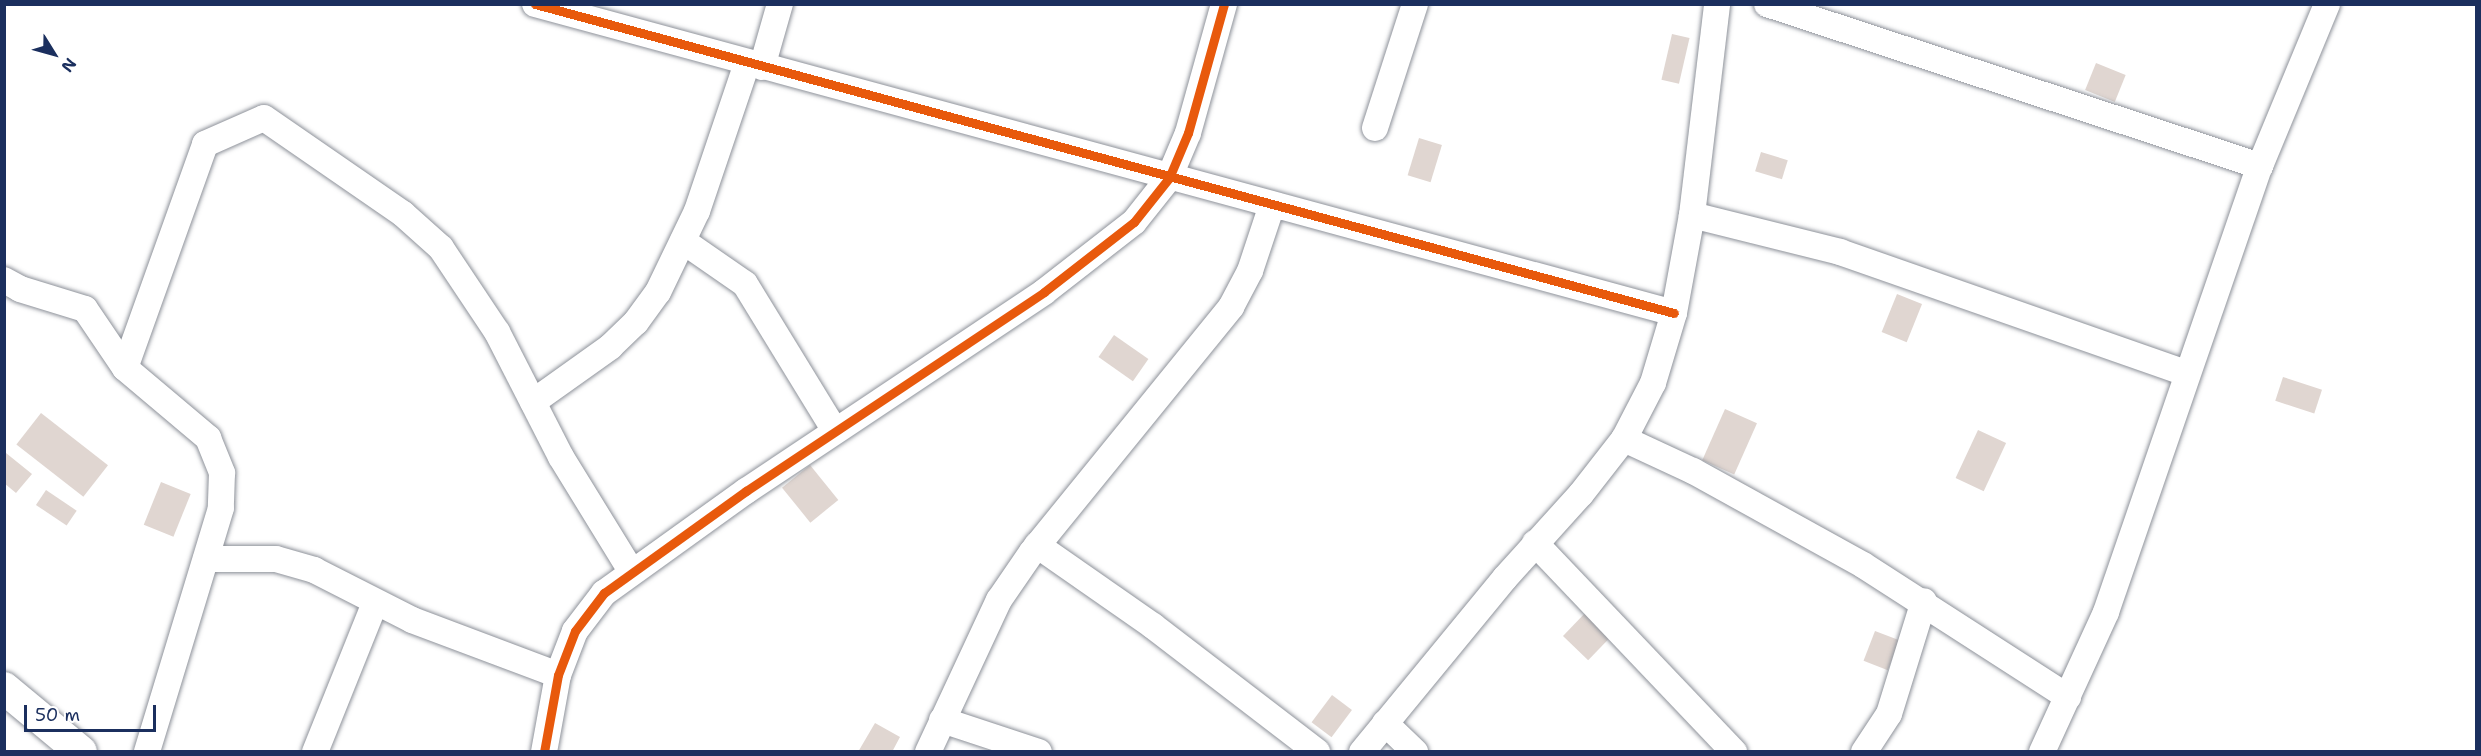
<!DOCTYPE html>
<html>
<head>
<meta charset="utf-8">
<style>
  body { margin:0 }
  #map { position:relative; width:2481px; height:756px; overflow:hidden; background:#fff; font-family:"Shantell Sans",sans-serif }
  div>[style] { position:absolute }
  .building>* { inset:0; background:#e0d6d1; transform-origin:0 0 }
  .roads { filter:drop-shadow(0 0 2px #8e929a) drop-shadow(0 0 2px #8e929a) }
  .minor>* { height:26px; margin:-13px; padding:0 13px; transform-origin:13px; border-radius:13px; background:#fff }
  .major>* { height:32px; margin:-16px; padding:0 16px; transform-origin:16px; border-radius:16px; background:#fff }
  .cycleway>* { height:9px; margin:-4.5px; padding:0 4.5px; transform-origin:4.5px; border-radius:4.5px; background:#e8590c }
  span { translate:-50% -50%; white-space:nowrap; text-align:center; line-height:1.15; -webkit-text-stroke:4.5px #fff; paint-order:stroke }
  .frame { position:absolute; inset:0; border:6px solid #1b2f5e; pointer-events:none }
  .north { position:absolute; left:24px; top:24px; width:60px; height:60px; -webkit-text-stroke:4px #fff; paint-order:stroke; rotate:127deg; font-size:16px; font-weight:700; line-height:24px; text-align:center; color:#1b2f5e }
  .north::after { content:''; display:block; margin:auto; width:21px; height:27px; background:#1b2f5e; clip-path:polygon(50% 0,100% 100%,50% 72%,0 100%) }
  .scale { position:absolute; left:24px; top:705px; width:132px; height:27px; box-sizing:border-box; border:3px solid #1b2f5e; border-top:0; padding-left:8px; font-size:18px; line-height:21px; white-space:nowrap; color:#1b2f5e; -webkit-text-stroke:4px #fff; paint-order:stroke }
</style>
</head>
<body>
<div id="map">
  <div class="building">
    <i style="left:1672px;top:34px;width:18px;height:47px;rotate:13deg"></i>
    <i style="left:2096px;top:63px;width:32px;height:29px;rotate:22deg"></i>
    <i style="left:1419px;top:138px;width:24px;height:39px;rotate:17deg"></i>
    <i style="left:1761px;top:152px;width:28px;height:20px;rotate:17deg"></i>
    <i style="left:1897px;top:294px;width:27px;height:41px;rotate:22deg"></i>
    <i style="left:1114px;top:335px;width:42px;height:27px;rotate:35deg"></i>
    <i style="left:2283px;top:377px;width:41px;height:25px;rotate:18deg"></i>
    <i style="left:1725px;top:409px;width:35px;height:56px;rotate:24deg"></i>
    <i style="left:41px;top:413px;width:85px;height:40px;rotate:38deg"></i>
    <i style="left:1978px;top:430px;width:31px;height:53px;rotate:25deg"></i>
    <i style="clip-path:polygon(6px 453px,32px 474px,16px 493px,4px 483px)"></i>
    <i style="left:810px;top:465px;width:45px;height:36px;rotate:51deg"></i>
    <i style="left:161px;top:482px;width:32px;height:46px;rotate:22deg"></i>
    <i style="left:46px;top:490px;width:37px;height:18px;rotate:34deg"></i>
    <i style="left:1588px;top:610px;width:35px;height:36px;rotate:44deg"></i>
    <i style="left:1875px;top:631px;width:26px;height:32px;rotate:21deg"></i>
    <i style="left:1332px;top:695px;width:25px;height:34px;rotate:37deg"></i>
    <i style="clip-path:polygon(875px 723px,900px 737px,892px 752px,858px 752px)"></i>
  </div>
  <div class="roads">
    <div class="minor">
      <i style="left:535px;top:4px;width:1180px;rotate:15.18deg"></i>
      <i style="left:1767px;top:4px;width:519px;rotate:18.19deg"></i>
      <i style="left:762px;top:67px;width:66px;rotate:-74.1deg"></i>
      <i style="left:1375px;top:128px;width:130px;rotate:-72.1deg"></i>
      <i style="left:1692px;top:215px;width:153px;rotate:14deg"></i>
      <i style="left:1840px;top:252px;width:367px;rotate:19.3deg"></i>
      <i style="left:683px;top:241px;width:75px;rotate:34.7deg"></i>
      <i style="left:745px;top:284px;width:172px;rotate:58.5deg"></i>
      <i style="left:4px;top:280px;width:18px;rotate:29deg"></i>
      <i style="left:20px;top:289px;width:68px;rotate:17.1deg"></i>
      <i style="left:85px;top:309px;width:71px;rotate:55.9deg"></i>
      <i style="left:125px;top:368px;width:109px;rotate:40.1deg"></i>
      <i style="left:208px;top:438px;width:38px;rotate:68deg"></i>
      <i style="left:222px;top:473px;width:35px;rotate:92deg"></i>
      <i style="left:221px;top:508px;width:255px;rotate:106.9deg"></i>
      <i style="left:125px;top:368px;width:238px;rotate:-70.3deg"></i>
      <i style="left:205px;top:144px;width:64px;rotate:-23.8deg"></i>
      <i style="left:264px;top:118px;width:169px;rotate:34.6deg"></i>
      <i style="left:403px;top:214px;width:51px;rotate:41.8deg"></i>
      <i style="left:441px;top:248px;width:101px;rotate:56.3deg"></i>
      <i style="left:497px;top:332px;width:140px;rotate:62.9deg"></i>
      <i style="left:561px;top:457px;width:134px;rotate:58.4deg"></i>
      <i style="left:533px;top:402px;width:95px;rotate:-35.5deg"></i>
      <i style="left:610px;top:347px;width:36px;rotate:-44deg"></i>
      <i style="left:636px;top:322px;width:37px;rotate:-54deg"></i>
      <i style="left:658px;top:292px;width:90px;rotate:-64.3deg"></i>
      <i style="left:697px;top:211px;width:156px;rotate:-71.3deg"></i>
      <i style="left:1624px;top:439px;width:76px;rotate:24.9deg"></i>
      <i style="left:1693px;top:471px;width:194px;rotate:28.9deg"></i>
      <i style="left:1863px;top:565px;width:244px;rotate:32.8deg"></i>
      <i style="left:1535px;top:543px;width:289px;rotate:46.4deg"></i>
      <i style="left:1037px;top:545px;width:141px;rotate:34.9deg"></i>
      <i style="left:1153px;top:626px;width:207px;rotate:37.5deg"></i>
      <i style="left:206px;top:559px;width:70px"></i>
      <i style="left:276px;top:559px;width:40px;rotate:16deg"></i>
      <i style="left:314px;top:570px;width:110px;rotate:27deg"></i>
      <i style="left:412px;top:620px;width:156px;rotate:20.6deg"></i>
      <i style="left:942px;top:720px;width:102px;rotate:18.3deg"></i>
      <i style="left:1385px;top:723px;width:42px;rotate:44deg"></i>
      <i style="left:315px;top:752px;width:161px;rotate:-68.1deg"></i>
      <i style="left:544px;top:752px;width:78px;rotate:-79.7deg"></i>
      <i style="left:558px;top:675px;width:47px;rotate:-68.9deg"></i>
      <i style="left:575px;top:631px;width:48px;rotate:-52.7deg"></i>
      <i style="left:604px;top:593px;width:175px;rotate:-35.7deg"></i>
      <i style="left:746px;top:491px;width:358px;rotate:-33.7deg"></i>
      <i style="left:1044px;top:292px;width:114px;rotate:-37.9deg"></i>
      <i style="left:1134px;top:222px;width:56px;rotate:-51.5deg"></i>
      <i style="left:1169px;top:178px;width:49px;rotate:-67.1deg"></i>
      <i style="left:1188px;top:133px;width:134px;rotate:-74.4deg"></i>
      <i style="left:928px;top:752px;width:168px;rotate:-65deg"></i>
      <i style="left:999px;top:600px;width:58px;rotate:-55.5deg"></i>
      <i style="left:1032px;top:552px;width:316px;rotate:-50.9deg"></i>
      <i style="left:1231px;top:307px;width:41px;rotate:-62.2deg"></i>
      <i style="left:1250px;top:271px;width:70px;rotate:-71.6deg"></i>
      <i style="left:1362px;top:752px;width:225px;rotate:-50.6deg"></i>
      <i style="left:1505px;top:578px;width:113px;rotate:-47.9deg"></i>
      <i style="left:1581px;top:494px;width:70px;rotate:-52deg"></i>
      <i style="left:1624px;top:439px;width:63px;rotate:-62.6deg"></i>
      <i style="left:1653px;top:383px;width:73px;rotate:-73.3deg"></i>
      <i style="left:1674px;top:313px;width:100px;rotate:-79.6deg"></i>
      <i style="left:1692px;top:215px;width:212px;rotate:-83.2deg"></i>
      <i style="left:1864px;top:752px;width:45px;rotate:-56.7deg"></i>
      <i style="left:1889px;top:714px;width:118px;rotate:-72.8deg"></i>
      <i style="left:2042px;top:752px;width:154px;rotate:-65.4deg"></i>
      <i style="left:2106px;top:612px;width:472px;rotate:-71deg"></i>
      <i style="left:2260px;top:166px;width:175px;rotate:-67.5deg"></i>
    </div>
    <div class="major">
      <i style="left:4px;top:688px;width:100px;rotate:39.7deg"></i>
    </div>
  </div>
  <div class="cycleway">
    <i style="left:535px;top:4px;width:1180px;rotate:15.18deg"></i>
    <i style="left:544px;top:752px;width:78px;rotate:-79.7deg"></i>
    <i style="left:558px;top:675px;width:47px;rotate:-68.9deg"></i>
    <i style="left:575px;top:631px;width:48px;rotate:-52.7deg"></i>
    <i style="left:604px;top:593px;width:175px;rotate:-35.7deg"></i>
    <i style="left:746px;top:491px;width:358px;rotate:-33.7deg"></i>
    <i style="left:1044px;top:292px;width:114px;rotate:-37.9deg"></i>
    <i style="left:1134px;top:222px;width:56px;rotate:-51.5deg"></i>
    <i style="left:1169px;top:178px;width:49px;rotate:-67.1deg"></i>
    <i style="left:1188px;top:133px;width:134px;rotate:-74.4deg"></i>
  </div>
  <div class="frame"></div>
  <div class="north">N</div>
  <div class="scale">50 m</div>
</div>
</body>
</html>
